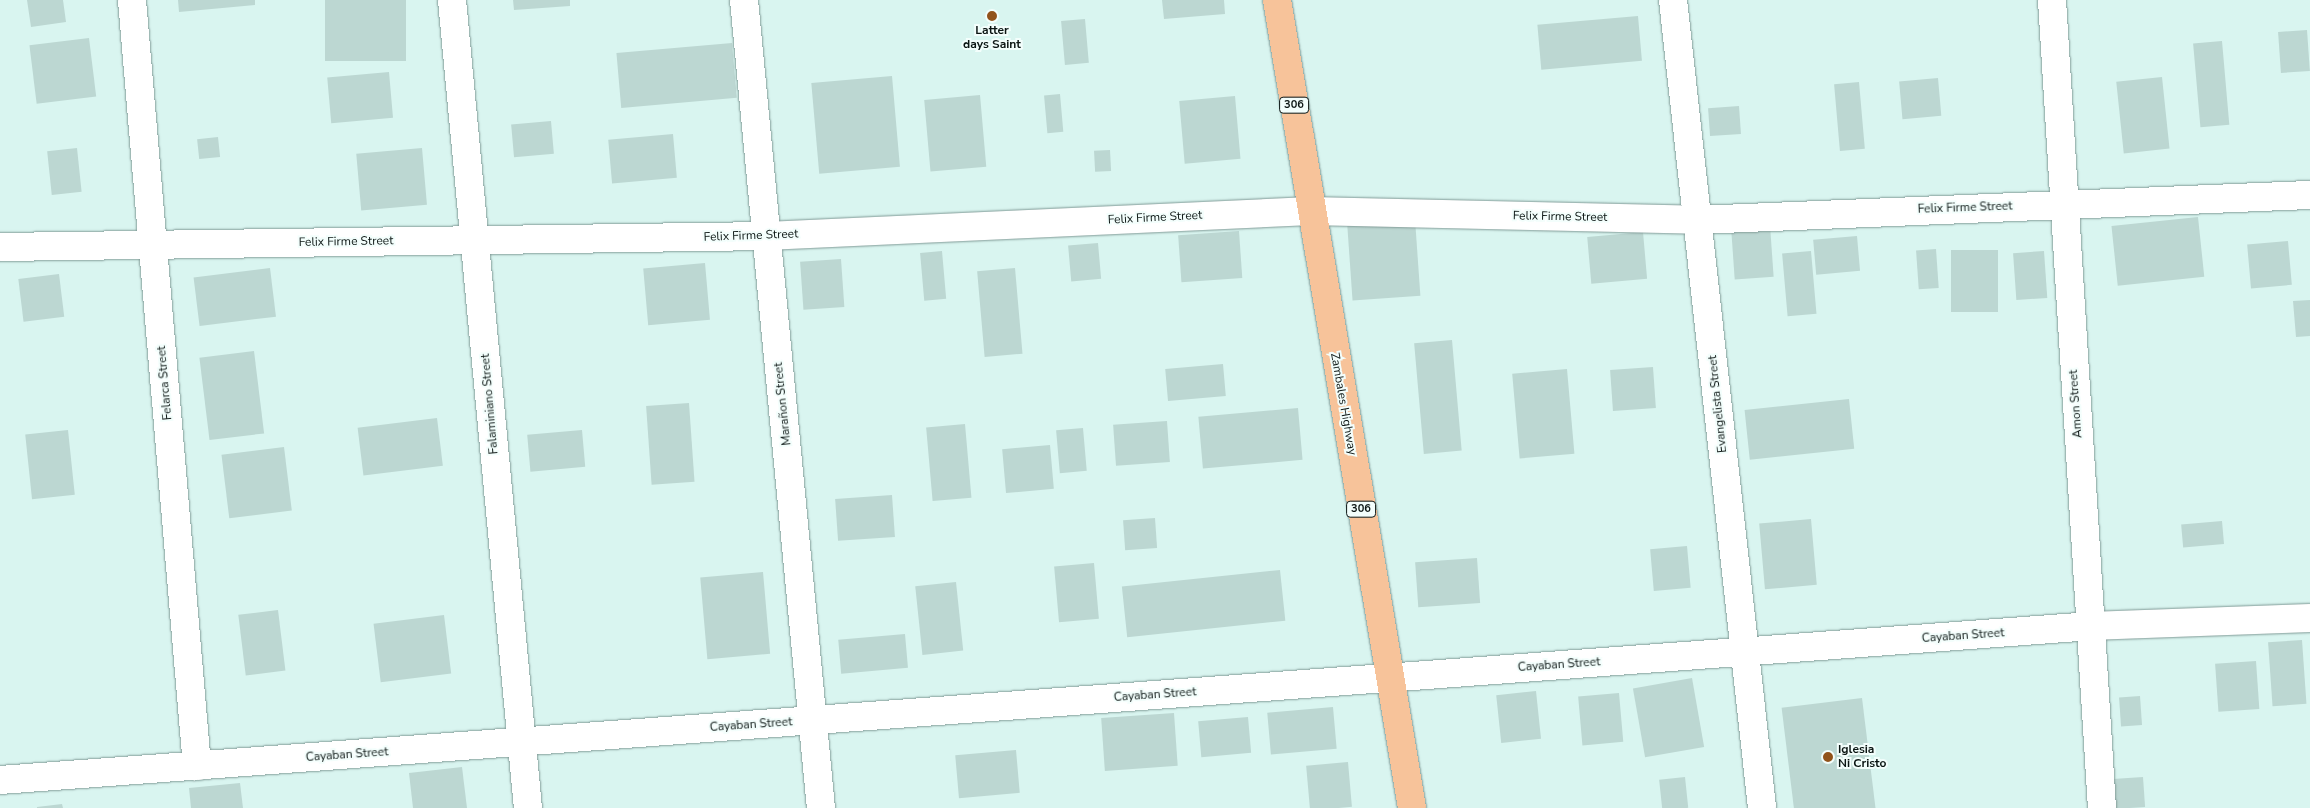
<!DOCTYPE html>
<html>
<head>
<meta charset="utf-8">
<style>
  body { margin:0 }
  #map { position:relative; width:2310px; height:808px; overflow:hidden; background:#d9f5f0; font-family:"Nunito Sans",sans-serif }
  div>[style] { position:absolute }
  .building>* { inset:0; background:#bcd7d2; transform-origin:0 0 }
  .roads { filter:drop-shadow(0 0 1px #809a96) drop-shadow(0 0 1px #809a96) }
  .minor>* { height:28px; margin:-14px; padding:0 14px; transform-origin:14px; border-radius:14px; background:#fff }
  .primary>* { height:28px; margin:-14px; padding:0 14px; transform-origin:14px; border-radius:14px; background:#f7c39a }
  .dots>* { width:14px; height:14px; translate:-50% -50%; box-sizing:border-box; border:2px solid #f3fefc; border-radius:50% }
  span { translate:-50% -50%; white-space:nowrap; text-align:center; line-height:1.15; -webkit-text-stroke:4px #f3fefc; paint-order:stroke }
  .shield-label span { padding:1px 4px; background:#f3fefc; border:1px solid; border-radius:4px; -webkit-text-stroke-width:0 }
  .shield-label { font-size:11px; color:#0b1513; font-weight:700 }
  .poi-label { font-size:12px; color:#0b1513; font-weight:700 }
  .left { translate:0 -50%; text-align:left }
  .street-label { font-size:12px; color:#0b1513 }
</style>
</head>
<body>
<div id="map">
  <div class="building">
    <i style="clip-path:polygon(27px 0,63px 0,66px 22px,31px 27px)"></i>
    <i style="clip-path:polygon(178px 0,255px 0,255px 5px,179px 12px)"></i>
    <i style="left:325px;top:0;width:81px;height:61px"></i>
    <i style="clip-path:polygon(513px 0,570px 0,570px 6px,514px 10px)"></i>
    <i style="clip-path:polygon(1162px 0,1224px 0,1225px 14px,1164px 19px)"></i>
    <i style="left:1638px;top:16px;width:45px;height:101px;rotate:85deg"></i>
    <i style="left:1085px;top:19px;width:44px;height:24px;rotate:85deg"></i>
    <i style="left:2307px;top:30px;width:41px;height:29px;rotate:86deg"></i>
    <i style="left:89px;top:38px;width:59px;height:60px;rotate:83deg"></i>
    <i style="left:2222px;top:41px;width:84px;height:29px;rotate:85deg"></i>
    <i style="left:732px;top:43px;width:55px;height:116px;rotate:85deg"></i>
    <i style="left:389px;top:72px;width:46px;height:62px;rotate:85deg"></i>
    <i style="left:892px;top:76px;width:91px;height:81px;rotate:85deg"></i>
    <i style="left:2162px;top:77px;width:72px;height:46px;rotate:84deg"></i>
    <i style="left:1938px;top:78px;width:38px;height:39px;rotate:85deg"></i>
    <i style="left:1859px;top:82px;width:67px;height:25px;rotate:85deg"></i>
    <i style="left:1060px;top:94px;width:38px;height:16px;rotate:85deg"></i>
    <i style="left:980px;top:95px;width:72px;height:56px;rotate:85deg"></i>
    <i style="left:1235px;top:96px;width:63px;height:56px;rotate:85deg"></i>
    <i style="left:1739px;top:106px;width:28px;height:31px;rotate:86deg"></i>
    <i style="left:551px;top:121px;width:33px;height:40px;rotate:85deg"></i>
    <i style="left:673px;top:134px;width:44px;height:65px;rotate:85deg"></i>
    <i style="left:218px;top:137px;width:20px;height:21px;rotate:84deg"></i>
    <i style="left:77px;top:148px;width:44px;height:30px;rotate:84deg"></i>
    <i style="left:422px;top:148px;width:57px;height:66px;rotate:85deg"></i>
    <i style="left:1110px;top:150px;width:21px;height:16px;rotate:87deg"></i>
    <i style="left:2198px;top:217px;width:60px;height:87px;rotate:84deg"></i>
    <i style="left:1415px;top:219px;width:77px;height:68px;rotate:86deg"></i>
    <i style="left:1770px;top:225px;width:52px;height:39px;rotate:86deg"></i>
    <i style="left:1239px;top:231px;width:47px;height:61px;rotate:86deg"></i>
    <i style="left:1643px;top:232px;width:47px;height:56px;rotate:85deg"></i>
    <i style="left:1857px;top:236px;width:35px;height:44px;rotate:85deg"></i>
    <i style="left:2288px;top:241px;width:44px;height:41px;rotate:85deg"></i>
    <i style="left:1098px;top:243px;width:36px;height:30px;rotate:85deg"></i>
    <i style="left:1936px;top:249px;width:39px;height:20px;rotate:86deg"></i>
    <i style="left:1951px;top:250px;width:47px;height:62px"></i>
    <i style="left:942px;top:251px;width:48px;height:22px;rotate:85deg"></i>
    <i style="left:1811px;top:251px;width:63px;height:29px;rotate:85deg"></i>
    <i style="left:2044px;top:251px;width:47px;height:31px;rotate:86deg"></i>
    <i style="left:841px;top:259px;width:48px;height:41px;rotate:86deg"></i>
    <i style="left:705px;top:263px;width:57px;height:62px;rotate:85deg"></i>
    <i style="left:270px;top:268px;width:49px;height:77px;rotate:83deg"></i>
    <i style="left:1015px;top:268px;width:86px;height:38px;rotate:85deg"></i>
    <i style="left:59px;top:274px;width:43px;height:41px;rotate:83deg"></i>
    <i style="clip-path:polygon(2310px 300px,2310px 336px,2296px 337px,2293px 301px)"></i>
    <i style="left:1452px;top:340px;width:111px;height:38px;rotate:85deg"></i>
    <i style="left:254px;top:351px;width:83px;height:55px;rotate:83deg"></i>
    <i style="left:1223px;top:364px;width:32px;height:58px;rotate:85deg"></i>
    <i style="left:1653px;top:367px;width:41px;height:43px;rotate:86deg"></i>
    <i style="left:1567px;top:369px;width:85px;height:55px;rotate:85deg"></i>
    <i style="left:1849px;top:399px;width:50px;height:105px;rotate:84deg"></i>
    <i style="left:689px;top:403px;width:79px;height:43px;rotate:86deg"></i>
    <i style="left:1298px;top:408px;width:52px;height:100px;rotate:85deg"></i>
    <i style="left:437px;top:418px;width:48px;height:80px;rotate:83deg"></i>
    <i style="left:1167px;top:421px;width:41px;height:54px;rotate:86deg"></i>
    <i style="left:965px;top:424px;width:74px;height:39px;rotate:85deg"></i>
    <i style="left:1083px;top:428px;width:43px;height:27px;rotate:85deg"></i>
    <i style="left:68px;top:430px;width:65px;height:43px;rotate:84deg"></i>
    <i style="left:582px;top:430px;width:37px;height:55px;rotate:85deg"></i>
    <i style="left:1050px;top:445px;width:44px;height:48px;rotate:85deg"></i>
    <i style="left:284px;top:447px;width:64px;height:63px;rotate:83deg"></i>
    <i style="left:892px;top:495px;width:42px;height:57px;rotate:86deg"></i>
    <i style="left:1155px;top:518px;width:30px;height:32px;rotate:86deg"></i>
    <i style="left:1811px;top:519px;width:66px;height:52px;rotate:85deg"></i>
    <i style="left:2222px;top:521px;width:23px;height:41px;rotate:85deg"></i>
    <i style="left:1687px;top:546px;width:42px;height:37px;rotate:85deg"></i>
    <i style="left:1477px;top:558px;width:45px;height:62px;rotate:86deg"></i>
    <i style="left:1094px;top:563px;width:56px;height:40px;rotate:85deg"></i>
    <i style="left:1280px;top:570px;width:51px;height:159px;rotate:84deg"></i>
    <i style="left:763px;top:572px;width:82px;height:63px;rotate:85deg"></i>
    <i style="left:956px;top:582px;width:69px;height:41px;rotate:84deg"></i>
    <i style="left:278px;top:610px;width:61px;height:40px;rotate:83deg"></i>
    <i style="left:444px;top:615px;width:59px;height:71px;rotate:83deg"></i>
    <i style="left:905px;top:634px;width:34px;height:67px;rotate:85deg"></i>
    <i style="left:2302px;top:640px;width:64px;height:34px;rotate:86deg"></i>
    <i style="left:2256px;top:661px;width:48px;height:41px;rotate:86deg"></i>
    <i style="left:1692px;top:678px;width:70px;height:60px;rotate:80deg"></i>
    <i style="left:1536px;top:691px;width:48px;height:40px;rotate:84deg"></i>
    <i style="left:1619px;top:693px;width:49px;height:41px;rotate:85deg"></i>
    <i style="left:2140px;top:696px;width:29px;height:21px;rotate:86deg"></i>
    <i style="left:1862px;top:698px;width:111px;height:81px;rotate:83deg"></i>
    <i style="left:1333px;top:707px;width:42px;height:66px;rotate:85deg"></i>
    <i style="left:1174px;top:713px;width:53px;height:73px;rotate:86deg"></i>
    <i style="left:1248px;top:717px;width:36px;height:50px;rotate:85deg"></i>
    <i style="left:1016px;top:750px;width:43px;height:61px;rotate:85deg"></i>
    <i style="left:1348px;top:762px;width:45px;height:42px;rotate:85deg"></i>
    <i style="clip-path:polygon(462px 767px,467px 808px,413px 808px,409px 773px)"></i>
    <i style="left:1685px;top:777px;width:31px;height:26px;rotate:84deg"></i>
    <i style="left:2143px;top:777px;width:30px;height:34px;rotate:86deg"></i>
    <i style="clip-path:polygon(240px 783px,243px 808px,191px 808px,189px 788px)"></i>
    <i style="clip-path:polygon(62px 804px,63px 808px,37px 808px,37px 807px)"></i>
  </div>
  <div class="roads">
    <div class="minor">
      <i style="left:132px;top:0;width:769px;rotate:85.15deg"></i>
      <i style="left:452px;top:0;width:812px;rotate:84.63deg"></i>
      <i style="left:744px;top:0;width:812px;rotate:84.56deg"></i>
      <i style="left:1673px;top:0;width:813px;rotate:83.71deg"></i>
      <i style="left:2052px;top:0;width:810px;rotate:86.46deg"></i>
      <i style="left:0;top:247px;width:766px;rotate:-0.82deg"></i>
      <i style="left:766px;top:236px;width:545px;rotate:-2.63deg"></i>
      <i style="left:1310px;top:211px;width:387px;rotate:1.3deg"></i>
      <i style="left:1697px;top:220px;width:614px;rotate:-2.34deg"></i>
      <i style="left:0;top:780px;width:2096px;rotate:-4.21deg"></i>
      <i style="left:2090px;top:626px;width:220px;rotate:-2.1deg"></i>
    </div>
    <div class="primary">
      <i style="left:1277px;top:0;width:819px;rotate:80.51deg"></i>
    </div>
  </div>
  <div class="dots">
    <i style="left:992px;top:16px;background:#92531b"></i>
    <i style="left:1828px;top:757px;background:#92531b"></i>
  </div>
  <div class="shield-label">
    <span style="left:1294px;top:105px">306</span>
    <span style="left:1361px;top:509px">306</span>
  </div>
  <div class="poi-label">
    <span style="left:992px;top:38px">Latter<br>days Saint</span>
    <span class="left" style="left:1838px;top:757px">Iglesia<br>Ni Cristo</span>
  </div>
  <div class="street-label">
    <span style="left:1965px;top:208px;rotate:-2deg">Felix Firme Street</span>
    <span style="left:1560px;top:217px;rotate:1deg">Felix Firme Street</span>
    <span style="left:1155px;top:218px;rotate:-3deg">Felix Firme Street</span>
    <span style="left:751px;top:236px;rotate:-2deg">Felix Firme Street</span>
    <span style="left:346px;top:242px;rotate:-1deg">Felix Firme Street</span>
    <span style="left:165px;top:383px;rotate:-95deg">Felarca Street</span>
    <span style="left:490px;top:404px;rotate:-95deg">Falaminiano Street</span>
    <span style="left:783px;top:404px;rotate:-96deg">Marañon Street</span>
    <span style="left:1343px;top:404px;rotate:80deg">Zambales Highway</span>
    <span style="left:1718px;top:404px;rotate:-96deg">Evangelista Street</span>
    <span style="left:2076px;top:404px;rotate:-94deg">Amon Street</span>
    <span style="left:1963px;top:636px;rotate:-4deg">Cayaban Street</span>
    <span style="left:1559px;top:665px;rotate:-4deg">Cayaban Street</span>
    <span style="left:1155px;top:695px;rotate:-4deg">Cayaban Street</span>
    <span style="left:751px;top:725px;rotate:-4deg">Cayaban Street</span>
    <span style="left:347px;top:755px;rotate:-4deg">Cayaban Street</span>
  </div>
</div>
</body>
</html>
